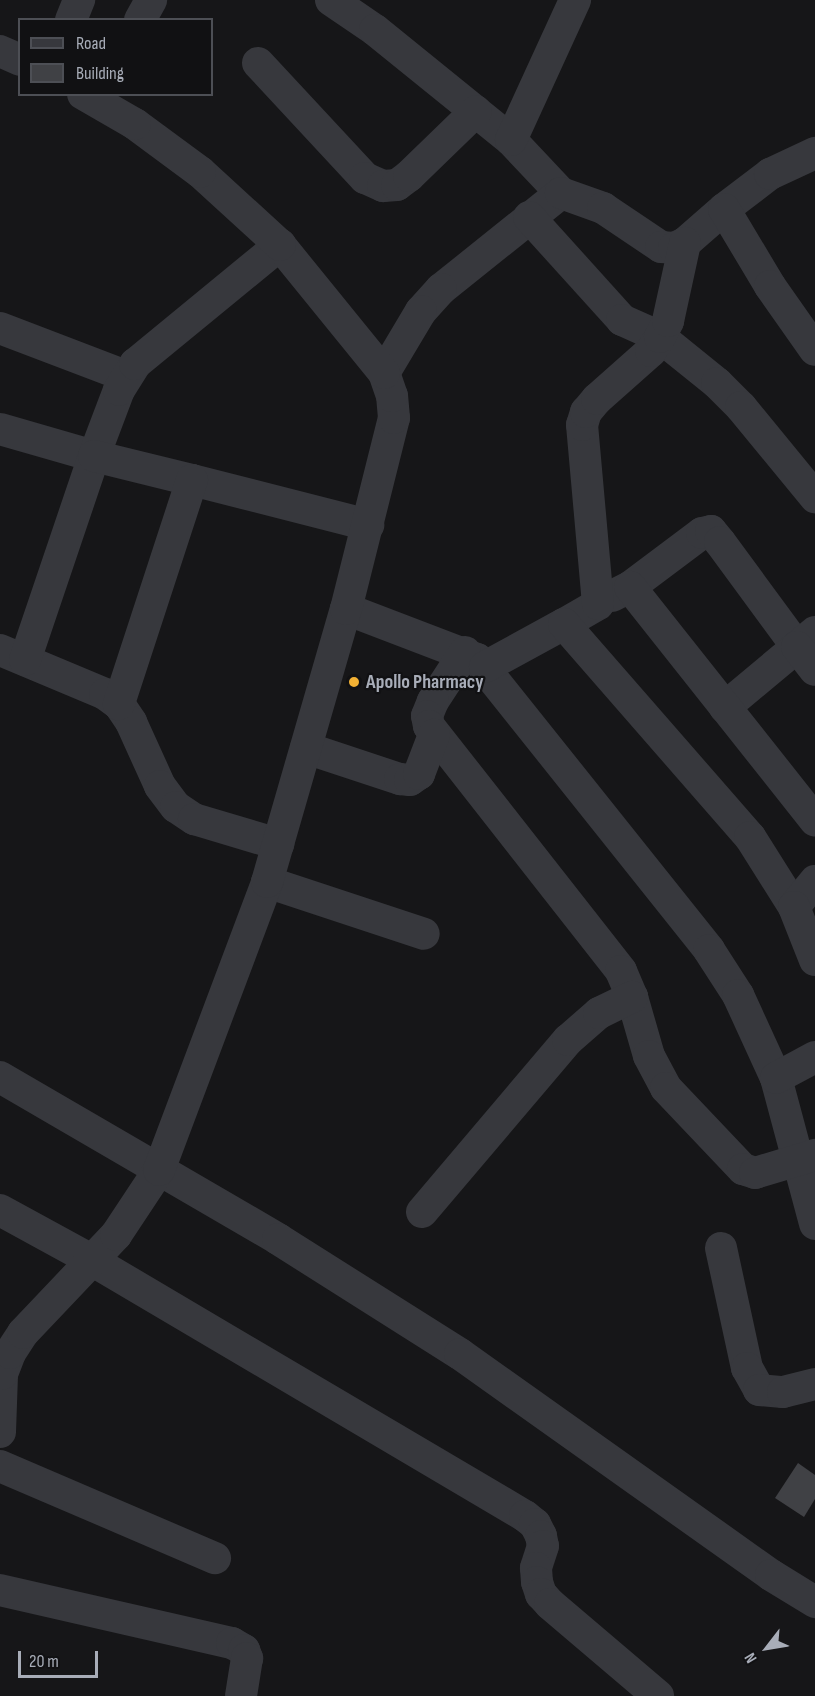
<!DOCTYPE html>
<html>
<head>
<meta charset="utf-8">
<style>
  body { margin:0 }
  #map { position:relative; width:815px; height:1696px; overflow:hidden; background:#161618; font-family:"Sofia Sans Condensed",sans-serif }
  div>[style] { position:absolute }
  .building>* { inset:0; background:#404145 }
  .street>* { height:32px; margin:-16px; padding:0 16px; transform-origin:16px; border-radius:16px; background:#37383d }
  .dots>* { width:16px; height:16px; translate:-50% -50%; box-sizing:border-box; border:3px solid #111113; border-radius:50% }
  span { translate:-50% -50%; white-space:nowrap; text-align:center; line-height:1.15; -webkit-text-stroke:4.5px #111113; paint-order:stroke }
  .poi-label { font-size:20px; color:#a8adb8; font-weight:700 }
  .left { translate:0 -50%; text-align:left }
  .legend { position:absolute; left:18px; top:18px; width:195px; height:78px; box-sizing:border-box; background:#111113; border:2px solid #4d4f55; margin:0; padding:8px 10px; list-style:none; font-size:18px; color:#a8adb8 }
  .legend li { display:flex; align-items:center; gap:12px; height:30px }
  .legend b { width:30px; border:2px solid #4d4f55 }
  .north { position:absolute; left:737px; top:1618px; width:60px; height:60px; -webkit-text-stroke:4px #111113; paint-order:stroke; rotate:239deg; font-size:16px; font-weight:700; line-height:24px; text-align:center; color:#a8adb8 }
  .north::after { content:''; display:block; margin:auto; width:21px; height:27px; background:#a8adb8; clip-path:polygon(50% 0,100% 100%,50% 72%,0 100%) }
  .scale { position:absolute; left:18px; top:1651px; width:80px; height:27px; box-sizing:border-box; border:3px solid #a8adb8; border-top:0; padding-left:8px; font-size:18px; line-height:21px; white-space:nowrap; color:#a8adb8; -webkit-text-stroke:4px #111113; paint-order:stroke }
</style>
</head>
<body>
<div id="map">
  <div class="building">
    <i style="clip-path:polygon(798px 1463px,815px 1475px,815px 1499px,804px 1517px,775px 1498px)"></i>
  </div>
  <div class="street">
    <i style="left:331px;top:0;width:53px;rotate:34.3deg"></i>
    <i style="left:375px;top:30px;width:175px;rotate:39deg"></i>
    <i style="left:511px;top:140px;width:73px;rotate:46.7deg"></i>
    <i style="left:561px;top:193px;width:154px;rotate:141.3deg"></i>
    <i style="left:441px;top:289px;width:30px;rotate:132deg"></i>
    <i style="left:421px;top:311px;width:72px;rotate:120.8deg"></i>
    <i style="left:71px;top:20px;width:22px;rotate:-68deg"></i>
    <i style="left:140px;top:20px;width:23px;rotate:-61deg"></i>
    <i style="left:0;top:51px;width:22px;rotate:24deg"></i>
    <i style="left:258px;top:63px;width:157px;rotate:47.1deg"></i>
    <i style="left:365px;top:178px;width:20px;rotate:24deg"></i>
    <i style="left:383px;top:186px;width:14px;rotate:-4deg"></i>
    <i style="left:397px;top:185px;width:15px;rotate:-37deg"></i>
    <i style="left:409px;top:176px;width:93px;rotate:-44.1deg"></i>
    <i style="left:511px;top:140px;width:154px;rotate:-65.4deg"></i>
    <i style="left:561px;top:193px;width:45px;rotate:19.7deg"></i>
    <i style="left:603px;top:208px;width:70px;rotate:33.9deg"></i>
    <i style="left:661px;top:247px;width:13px;rotate:4deg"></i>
    <i style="left:674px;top:248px;width:12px;rotate:-24deg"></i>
    <i style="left:685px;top:243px;width:52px;rotate:-41.1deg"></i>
    <i style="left:724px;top:209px;width:58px;rotate:-37.3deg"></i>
    <i style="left:770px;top:174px;width:50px;rotate:-25deg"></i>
    <i style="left:724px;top:209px;width:90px;rotate:59.1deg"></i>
    <i style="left:770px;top:286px;width:78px;rotate:54.9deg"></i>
    <i style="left:529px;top:217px;width:139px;rotate:47.9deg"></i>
    <i style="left:622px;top:320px;width:42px;rotate:24.1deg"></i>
    <i style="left:660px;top:337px;width:73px;rotate:38.9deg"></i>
    <i style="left:717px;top:383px;width:34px;rotate:45deg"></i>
    <i style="left:741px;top:407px;width:117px;rotate:50.6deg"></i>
    <i style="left:0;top:328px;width:135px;rotate:20.9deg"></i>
    <i style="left:0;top:429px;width:98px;rotate:16deg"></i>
    <i style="left:94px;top:456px;width:71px;rotate:-69.3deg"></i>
    <i style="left:119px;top:390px;width:31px;rotate:-58deg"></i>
    <i style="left:135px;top:364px;width:188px;rotate:-39.4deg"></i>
    <i style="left:192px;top:480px;width:182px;rotate:14.3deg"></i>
    <i style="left:630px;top:587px;width:90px;rotate:-36.9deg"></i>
    <i style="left:702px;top:533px;width:9px;rotate:-13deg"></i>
    <i style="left:711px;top:531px;width:14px;rotate:51deg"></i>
    <i style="left:720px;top:542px;width:130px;rotate:53.7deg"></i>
    <i style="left:797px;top:647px;width:94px;rotate:140.2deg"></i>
    <i style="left:612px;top:596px;width:20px;rotate:-27deg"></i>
    <i style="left:630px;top:587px;width:298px;rotate:51.6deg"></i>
    <i style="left:346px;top:609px;width:140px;rotate:20.9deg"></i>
    <i style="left:477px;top:659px;width:372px;rotate:51.4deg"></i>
    <i style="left:709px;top:950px;width:54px;rotate:57.2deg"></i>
    <i style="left:738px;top:995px;width:91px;rotate:65.4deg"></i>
    <i style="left:776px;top:1078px;width:151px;rotate:75deg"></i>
    <i style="left:564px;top:624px;width:39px;rotate:-30deg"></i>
    <i style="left:598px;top:604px;width:180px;rotate:-95.1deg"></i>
    <i style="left:582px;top:425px;width:14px;rotate:-73deg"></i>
    <i style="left:586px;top:412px;width:17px;rotate:-50deg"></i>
    <i style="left:597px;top:399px;width:72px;rotate:-41.6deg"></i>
    <i style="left:651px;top:351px;width:17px;rotate:-57deg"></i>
    <i style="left:660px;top:337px;width:18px;rotate:-63deg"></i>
    <i style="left:668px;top:321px;width:80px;rotate:-77.7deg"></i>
    <i style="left:815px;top:632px;width:23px;rotate:140deg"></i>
    <i style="left:797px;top:647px;width:29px;rotate:52deg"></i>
    <i style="left:0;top:650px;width:114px;rotate:22.7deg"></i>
    <i style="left:105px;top:694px;width:17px;rotate:36deg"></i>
    <i style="left:119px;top:704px;width:22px;rotate:56deg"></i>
    <i style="left:131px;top:722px;width:70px;rotate:65.6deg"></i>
    <i style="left:160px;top:786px;width:26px;rotate:53deg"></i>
    <i style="left:176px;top:807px;width:22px;rotate:34deg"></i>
    <i style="left:194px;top:819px;width:88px;rotate:16.6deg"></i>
    <i style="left:465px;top:652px;width:59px;rotate:123.1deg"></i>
    <i style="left:433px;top:701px;width:16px;rotate:112deg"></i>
    <i style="left:427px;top:716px;width:10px;rotate:79deg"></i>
    <i style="left:429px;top:726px;width:311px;rotate:51.9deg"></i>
    <i style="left:621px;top:971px;width:28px;rotate:67deg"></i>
    <i style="left:632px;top:997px;width:61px;rotate:73.9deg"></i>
    <i style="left:649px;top:1056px;width:36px;rotate:62deg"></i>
    <i style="left:666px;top:1088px;width:112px;rotate:46.5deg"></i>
    <i style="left:743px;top:1169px;width:13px;rotate:18deg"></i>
    <i style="left:755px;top:1173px;width:63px;rotate:-16.7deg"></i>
    <i style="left:25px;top:660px;width:215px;rotate:-71.3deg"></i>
    <i style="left:94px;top:456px;width:101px;rotate:13.8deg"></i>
    <i style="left:192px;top:480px;width:236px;rotate:108.1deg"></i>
    <i style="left:485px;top:667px;width:90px;rotate:-28.6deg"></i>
    <i style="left:564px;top:624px;width:283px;rotate:48.9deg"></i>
    <i style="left:750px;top:837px;width:83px;rotate:57.8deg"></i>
    <i style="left:306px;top:748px;width:99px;rotate:18.3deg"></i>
    <i style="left:400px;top:779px;width:10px;rotate:6deg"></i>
    <i style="left:410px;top:780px;width:11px;rotate:-34deg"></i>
    <i style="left:419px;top:774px;width:42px;rotate:-69deg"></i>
    <i style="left:815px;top:881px;width:33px;rotate:129deg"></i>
    <i style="left:794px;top:907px;width:57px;rotate:68.4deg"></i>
    <i style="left:267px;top:882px;width:165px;rotate:18.3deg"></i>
    <i style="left:0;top:1077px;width:322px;rotate:30.2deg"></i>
    <i style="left:278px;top:1239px;width:215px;rotate:32.3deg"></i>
    <i style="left:460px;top:1354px;width:382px;rotate:35.4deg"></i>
    <i style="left:771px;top:1575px;width:52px;rotate:31.5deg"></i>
    <i style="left:776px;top:1078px;width:44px;rotate:-28.3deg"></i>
    <i style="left:0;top:1210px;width:106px;rotate:28.7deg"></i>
    <i style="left:93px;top:1261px;width:502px;rotate:30.55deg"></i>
    <i style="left:525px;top:1516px;width:13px;rotate:39deg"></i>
    <i style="left:535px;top:1524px;width:13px;rotate:63deg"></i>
    <i style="left:541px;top:1536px;width:10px;rotate:79deg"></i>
    <i style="left:543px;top:1546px;width:23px;rotate:108deg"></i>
    <i style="left:536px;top:1568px;width:14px;rotate:86deg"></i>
    <i style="left:537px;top:1582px;width:13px;rotate:72deg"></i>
    <i style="left:541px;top:1594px;width:13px;rotate:48deg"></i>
    <i style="left:550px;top:1604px;width:142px;rotate:40.4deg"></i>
    <i style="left:422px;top:1212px;width:226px;rotate:-49.7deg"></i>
    <i style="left:568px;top:1040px;width:41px;rotate:-41.1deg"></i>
    <i style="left:599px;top:1013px;width:37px;rotate:-26deg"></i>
    <i style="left:721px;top:1248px;width:123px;rotate:77.8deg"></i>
    <i style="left:747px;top:1368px;width:25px;rotate:61deg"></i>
    <i style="left:759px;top:1390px;width:24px;rotate:5deg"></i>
    <i style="left:783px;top:1392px;width:33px;rotate:-14deg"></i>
    <i style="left:0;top:1432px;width:58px;rotate:-88deg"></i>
    <i style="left:2px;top:1374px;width:22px;rotate:-69deg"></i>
    <i style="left:10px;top:1353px;width:24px;rotate:-57deg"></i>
    <i style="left:23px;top:1333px;width:135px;rotate:-46.5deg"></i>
    <i style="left:116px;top:1235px;width:78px;rotate:-56.5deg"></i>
    <i style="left:159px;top:1170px;width:308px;rotate:-69.4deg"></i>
    <i style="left:267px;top:882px;width:284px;rotate:-73.9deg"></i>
    <i style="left:346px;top:609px;width:197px;rotate:-75.9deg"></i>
    <i style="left:394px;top:418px;width:22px;rotate:-95deg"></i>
    <i style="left:392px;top:396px;width:24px;rotate:-109deg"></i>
    <i style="left:384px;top:373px;width:165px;rotate:-129.1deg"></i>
    <i style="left:280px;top:245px;width:108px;rotate:-137.6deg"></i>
    <i style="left:200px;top:172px;width:81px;rotate:-143.6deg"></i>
    <i style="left:135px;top:124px;width:60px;rotate:-150deg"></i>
    <i style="left:0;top:1466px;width:234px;rotate:23.2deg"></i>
    <i style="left:0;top:1590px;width:238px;rotate:12.9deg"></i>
    <i style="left:232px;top:1643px;width:14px;rotate:30deg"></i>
    <i style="left:244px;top:1650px;width:9px;rotate:69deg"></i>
    <i style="left:247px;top:1658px;width:38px;rotate:99deg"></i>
  </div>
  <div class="dots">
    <i style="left:354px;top:682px;background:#f2b134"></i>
  </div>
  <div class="poi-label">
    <span class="left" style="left:366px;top:682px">Apollo Pharmacy</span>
  </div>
  <ul class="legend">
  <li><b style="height:8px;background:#37383d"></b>Road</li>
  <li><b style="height:16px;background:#404145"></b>Building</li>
  </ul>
  <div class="north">N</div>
  <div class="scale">20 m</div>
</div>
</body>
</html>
